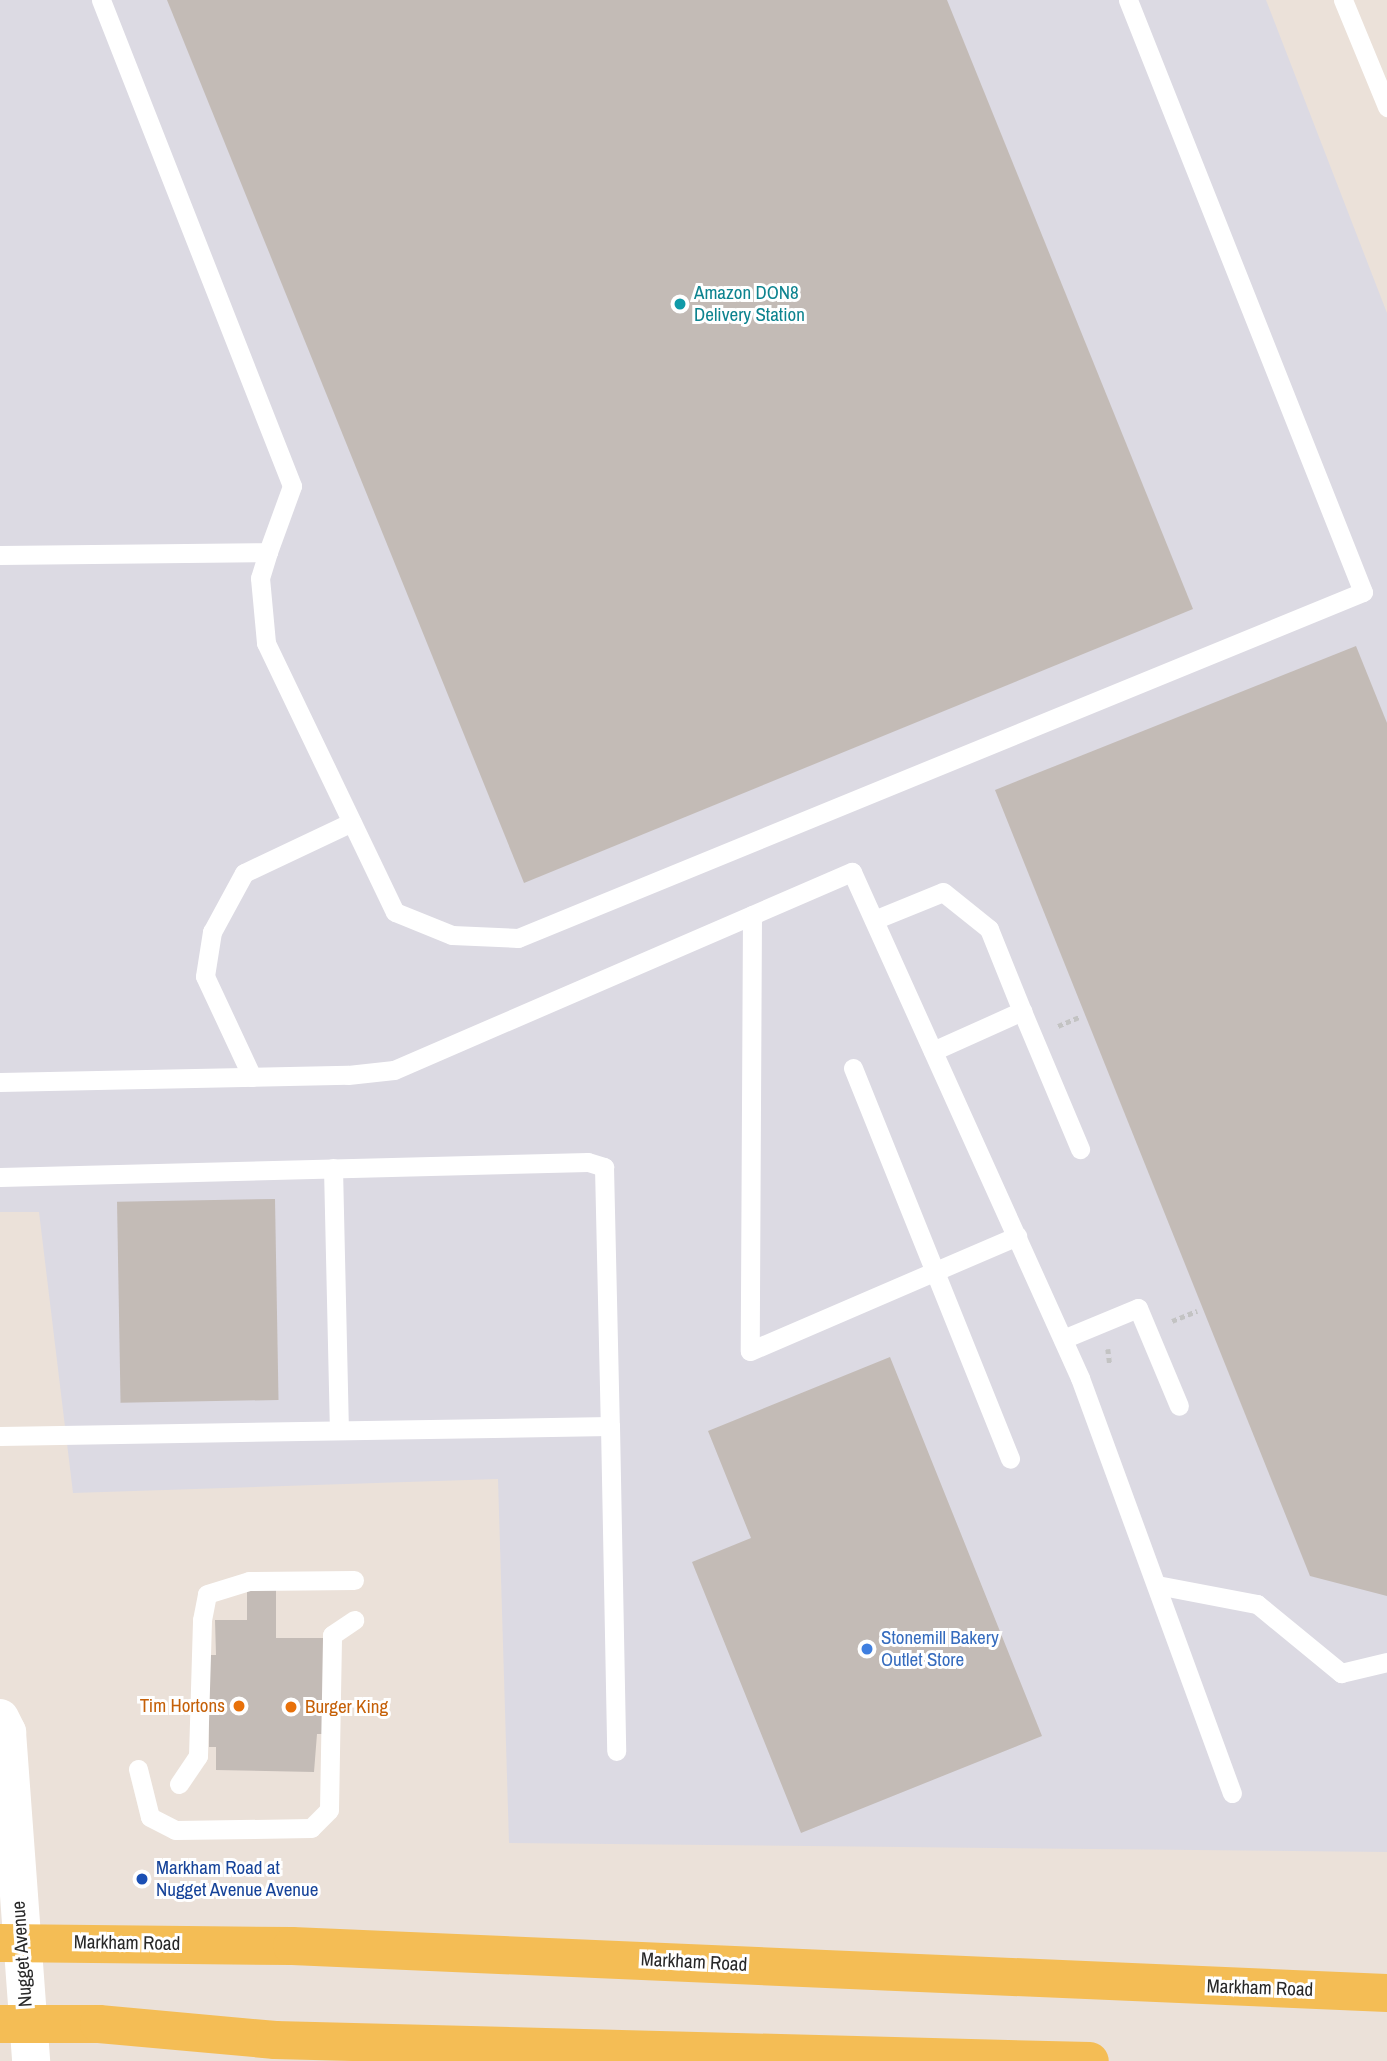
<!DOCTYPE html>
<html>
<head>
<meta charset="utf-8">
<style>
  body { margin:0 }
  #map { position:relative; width:1387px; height:2061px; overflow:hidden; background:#ebe1d9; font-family:"Archivo Narrow",sans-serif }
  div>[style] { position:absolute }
  .industrial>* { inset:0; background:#dcdae3 }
  .building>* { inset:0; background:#c3bbb6; transform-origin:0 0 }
  .path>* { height:4.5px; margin-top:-2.25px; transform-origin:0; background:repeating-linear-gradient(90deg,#c3c3c3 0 5px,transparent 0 8.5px) }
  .service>* { height:19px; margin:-9.5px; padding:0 9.5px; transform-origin:9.5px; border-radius:9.5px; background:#fff }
  .tertiary>* { height:38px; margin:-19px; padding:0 19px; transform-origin:19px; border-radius:19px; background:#fff }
  .primary>* { height:38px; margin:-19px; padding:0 19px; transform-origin:19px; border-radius:19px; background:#f4bd55 }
  .dots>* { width:19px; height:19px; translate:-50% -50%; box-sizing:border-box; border:4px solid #fff; border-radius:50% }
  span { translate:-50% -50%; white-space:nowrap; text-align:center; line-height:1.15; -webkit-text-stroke:6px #fff; paint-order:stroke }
  .culture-label { font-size:19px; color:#0d838f }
  .left { translate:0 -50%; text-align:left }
  .shop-label { font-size:19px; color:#366cbe }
  .food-label { font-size:19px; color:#c56008 }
  .right { translate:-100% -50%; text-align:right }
  .transit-label { font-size:19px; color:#164399 }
  .street-label { font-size:19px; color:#282828 }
</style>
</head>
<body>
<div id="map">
  <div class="industrial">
    <i style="clip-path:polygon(0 0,1266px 0,1387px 313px,1387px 1852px,509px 1843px,498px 1479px,73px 1493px,39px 1212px,0 1212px)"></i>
  </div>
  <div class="building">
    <i style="clip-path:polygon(167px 0,947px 0,1193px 609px,524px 883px)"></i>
    <i style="clip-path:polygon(1356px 646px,1387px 723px,1387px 1596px,1310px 1576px,995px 790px)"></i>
    <i style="left:275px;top:1199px;width:201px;height:158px;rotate:89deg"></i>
    <i style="clip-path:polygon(890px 1357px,1042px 1736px,801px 1833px,692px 1562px,751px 1538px,708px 1431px)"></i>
    <i style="clip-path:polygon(247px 1587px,276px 1587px,276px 1638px,324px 1638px,324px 1734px,317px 1734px,314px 1772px,216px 1770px,216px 1747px,209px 1747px,208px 1655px,216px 1655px,215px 1620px,247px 1620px)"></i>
  </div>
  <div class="path">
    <i style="left:1058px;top:1026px;width:25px;rotate:-23deg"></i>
    <i style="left:1172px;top:1321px;width:27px;rotate:-22deg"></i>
    <i style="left:1108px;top:1349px;width:16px;rotate:83deg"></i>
  </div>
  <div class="service">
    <i style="left:101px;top:0;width:522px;rotate:68.54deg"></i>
    <i style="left:292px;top:486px;width:70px;rotate:110deg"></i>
    <i style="left:1343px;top:0;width:116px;rotate:67.6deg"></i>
    <i style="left:0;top:555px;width:268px;rotate:-0.6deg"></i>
    <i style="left:268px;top:552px;width:27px;rotate:107deg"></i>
    <i style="left:260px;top:578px;width:65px;rotate:84.7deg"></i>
    <i style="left:266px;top:643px;width:298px;rotate:64.4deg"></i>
    <i style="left:395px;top:912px;width:61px;rotate:22deg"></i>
    <i style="left:452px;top:935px;width:66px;rotate:2.6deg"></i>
    <i style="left:518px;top:938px;width:913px;rotate:-22.27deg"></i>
    <i style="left:1363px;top:592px;width:637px;rotate:-111.65deg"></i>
    <i style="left:752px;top:915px;width:436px;rotate:90.3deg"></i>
    <i style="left:750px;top:1351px;width:291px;rotate:-23.3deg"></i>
    <i style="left:874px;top:920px;width:74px;rotate:-22.1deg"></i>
    <i style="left:943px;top:892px;width:59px;rotate:38.8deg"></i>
    <i style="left:989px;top:929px;width:88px;rotate:68.1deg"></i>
    <i style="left:933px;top:1051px;width:98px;rotate:-24.2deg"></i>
    <i style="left:1022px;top:1011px;width:150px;rotate:67.2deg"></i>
    <i style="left:853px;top:1068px;width:421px;rotate:68.1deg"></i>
    <i style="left:252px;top:1077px;width:111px;rotate:-115deg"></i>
    <i style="left:205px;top:976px;width:45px;rotate:-81deg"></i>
    <i style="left:212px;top:932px;width:67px;rotate:-61.5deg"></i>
    <i style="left:244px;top:873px;width:119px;rotate:-25.3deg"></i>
    <i style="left:0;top:1082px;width:348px;rotate:-1.2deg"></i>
    <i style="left:348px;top:1075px;width:46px;rotate:-6.2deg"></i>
    <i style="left:394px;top:1070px;width:499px;rotate:-23.4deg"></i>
    <i style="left:852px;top:872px;width:555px;rotate:65.74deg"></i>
    <i style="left:1080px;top:1378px;width:442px;rotate:69.9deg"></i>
    <i style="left:333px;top:1168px;width:261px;rotate:88.7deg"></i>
    <i style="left:0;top:1177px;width:588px;rotate:-1.46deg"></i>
    <i style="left:588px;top:1162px;width:17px;rotate:17deg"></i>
    <i style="left:604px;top:1167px;width:259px;rotate:88.7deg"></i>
    <i style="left:610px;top:1426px;width:610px;rotate:179.06deg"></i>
    <i style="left:1063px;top:1339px;width:81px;rotate:-22.5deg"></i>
    <i style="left:1138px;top:1308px;width:106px;rotate:67.3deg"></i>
    <i style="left:610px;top:1426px;width:325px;rotate:88.9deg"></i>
    <i style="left:1157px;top:1585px;width:102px;rotate:10.8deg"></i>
    <i style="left:1257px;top:1604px;width:109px;rotate:39.4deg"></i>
    <i style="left:1341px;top:1673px;width:47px;rotate:-13.4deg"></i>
    <i style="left:138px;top:1769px;width:49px;rotate:76deg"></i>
    <i style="left:150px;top:1817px;width:28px;rotate:27deg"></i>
    <i style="left:175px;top:1830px;width:136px;rotate:-0.8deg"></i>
    <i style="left:311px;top:1828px;width:25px;rotate:-45deg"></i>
    <i style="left:329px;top:1810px;width:175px;rotate:-89deg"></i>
    <i style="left:332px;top:1635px;width:27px;rotate:-34deg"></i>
    <i style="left:179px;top:1784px;width:34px;rotate:-56deg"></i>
    <i style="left:198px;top:1756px;width:136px;rotate:-88.3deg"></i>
    <i style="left:202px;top:1620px;width:26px;rotate:-79deg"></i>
    <i style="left:207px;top:1594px;width:44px;rotate:-17.2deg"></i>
    <i style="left:249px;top:1581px;width:105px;rotate:-0.5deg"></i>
  </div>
  <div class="tertiary">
    <i style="left:0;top:1718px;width:16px;rotate:63deg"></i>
    <i style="left:7px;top:1732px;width:330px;rotate:85.8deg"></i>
  </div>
  <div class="primary">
    <i style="left:0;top:1943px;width:292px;rotate:0.6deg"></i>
    <i style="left:292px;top:1946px;width:1096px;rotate:2.46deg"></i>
    <i style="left:0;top:2024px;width:99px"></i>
    <i style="left:99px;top:2024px;width:177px;rotate:5.2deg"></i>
    <i style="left:275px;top:2040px;width:815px;rotate:1.48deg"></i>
  </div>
  <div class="dots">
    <i style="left:680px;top:304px;background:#0f9aa8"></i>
    <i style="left:867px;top:1649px;background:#3f7fe0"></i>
    <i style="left:239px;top:1706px;background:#e8710a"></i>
    <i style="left:291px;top:1707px;background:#e8710a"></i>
    <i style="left:142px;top:1879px;background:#1a4fb4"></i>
  </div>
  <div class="culture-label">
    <span class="left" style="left:694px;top:304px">Amazon DON8<br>Delivery Station</span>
  </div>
  <div class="shop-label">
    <span class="left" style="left:881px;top:1649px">Stonemill Bakery<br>Outlet Store</span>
  </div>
  <div class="food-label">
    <span class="right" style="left:225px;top:1706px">Tim Hortons</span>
    <span class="left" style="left:305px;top:1707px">Burger King</span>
  </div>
  <div class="transit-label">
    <span class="left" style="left:156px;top:1879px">Markham Road at<br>Nugget Avenue Avenue</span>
  </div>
  <div class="street-label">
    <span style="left:127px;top:1943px;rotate:1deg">Markham Road</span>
    <span style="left:22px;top:1954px;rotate:-94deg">Nugget Avenue</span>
    <span style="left:694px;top:1962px;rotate:3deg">Markham Road</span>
    <span style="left:1260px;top:1988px;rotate:2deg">Markham Road</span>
  </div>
</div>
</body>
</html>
